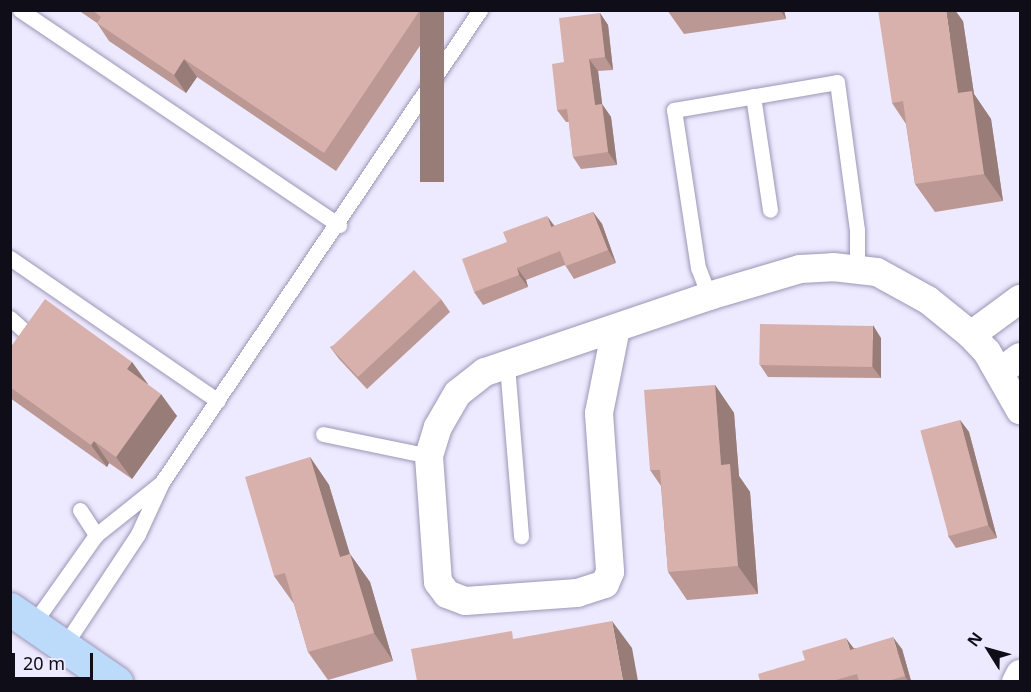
<!DOCTYPE html>
<html>
<head>
<meta charset="utf-8">
<style>
  body { margin:0 }
  #map { position:relative; width:1031px; height:692px; overflow:hidden; background:#ede9fe; font-family:"Noto Sans",sans-serif }
  div>[style] { position:absolute }
  .roads { filter:drop-shadow(0 0 2px #9c96b6) drop-shadow(0 0 2px #9c96b6) }
  .service>* { height:15px; margin:-7.5px; padding:0 7.5px; transform-origin:7.5px; border-radius:7.5px; background:#fff }
  .minor>* { height:28px; margin:-14px; padding:0 14px; transform-origin:14px; border-radius:14px; background:#fff }
  .primary>* { height:33px; margin:-16.5px; padding:0 16.5px; transform-origin:16.5px; border-radius:16.5px; background:#bcdaf9 }
  .wall>* { inset:0; background:#bb9894 }
  .shaded-wall>* { inset:0; background:#987c78; transform-origin:0 0 }
  .building>* { inset:0; background:#d9b1ac; transform-origin:0 0 }
  span { translate:-50% -50%; white-space:nowrap; text-align:center; line-height:1.15; -webkit-text-stroke:4.5px #ede9fe; paint-order:stroke }
  .frame { position:absolute; inset:0; border:12px solid #0f0d18; pointer-events:none }
  .north { position:absolute; left:959px; top:620px; width:60px; height:60px; -webkit-text-stroke:4px #ede9fe; paint-order:stroke; rotate:307deg; font-size:16px; font-weight:700; line-height:24px; text-align:center; color:#0f0d18 }
  .north::after { content:''; display:block; margin:auto; width:21px; height:27px; background:#0f0d18; clip-path:polygon(50% 0,100% 100%,50% 72%,0 100%) }
  .scale { position:absolute; left:12px; top:653px; width:81px; height:27px; box-sizing:border-box; border:3px solid #0f0d18; border-top:0; padding-left:8px; font-size:18px; line-height:21px; white-space:nowrap; color:#0f0d18; -webkit-text-stroke:4px #ede9fe; paint-order:stroke }
</style>
</head>
<body>
<div id="map">
  <div class="roads">
    <div class="service">
      <i style="left:20px;top:10px;width:385px;rotate:34deg"></i>
      <i style="left:753px;top:96px;width:115px;rotate:81.5deg"></i>
      <i style="left:10px;top:258px;width:252px;rotate:34.5deg"></i>
      <i style="left:709px;top:296px;width:30px;rotate:-111deg"></i>
      <i style="left:698px;top:268px;width:160px;rotate:-98.6deg"></i>
      <i style="left:674px;top:110px;width:165px;rotate:-9.7deg"></i>
      <i style="left:837px;top:82px;width:149px;rotate:82.3deg"></i>
      <i style="left:857px;top:230px;width:39px;rotate:90deg"></i>
      <i style="left:10px;top:318px;width:30px;rotate:42deg"></i>
      <i style="left:32px;top:338px;width:16px;rotate:105deg"></i>
      <i style="left:28px;top:353px;width:27px;rotate:132deg"></i>
      <i style="left:507px;top:365px;width:172px;rotate:85.3deg"></i>
      <i style="left:323px;top:434px;width:108px;rotate:11.7deg"></i>
      <i style="left:80px;top:510px;width:30px;rotate:57deg"></i>
      <i style="left:33px;top:624px;width:109px;rotate:-54.7deg"></i>
      <i style="left:96px;top:535px;width:82px;rotate:-38.6deg"></i>
      <i style="left:64px;top:646px;width:134px;rotate:-56.5deg"></i>
      <i style="left:138px;top:534px;width:57px;rotate:-65.2deg"></i>
      <i style="left:162px;top:482px;width:569px;rotate:-56.03deg"></i>
    </div>
    <div class="minor">
      <i style="left:616px;top:328px;width:87px;rotate:101.3deg"></i>
      <i style="left:599px;top:413px;width:159px;rotate:86deg"></i>
      <i style="left:610px;top:572px;width:13px;rotate:113deg"></i>
      <i style="left:605px;top:584px;width:29px;rotate:162deg"></i>
      <i style="left:577px;top:593px;width:112px;rotate:175.9deg"></i>
      <i style="left:465px;top:601px;width:19px;rotate:-159deg"></i>
      <i style="left:447px;top:594px;width:15px;rotate:-127deg"></i>
      <i style="left:438px;top:582px;width:126px;rotate:-94.1deg"></i>
      <i style="left:429px;top:456px;width:30px;rotate:-73deg"></i>
      <i style="left:438px;top:427px;width:39px;rotate:-60deg"></i>
      <i style="left:458px;top:393px;width:34px;rotate:-38deg"></i>
      <i style="left:485px;top:372px;width:237px;rotate:-18.7deg"></i>
      <i style="left:709px;top:296px;width:95px;rotate:-16.5deg"></i>
      <i style="left:800px;top:269px;width:33px;rotate:-3deg"></i>
      <i style="left:833px;top:267px;width:44px;rotate:6.5deg"></i>
      <i style="left:877px;top:272px;width:58px;rotate:28.8deg"></i>
      <i style="left:928px;top:300px;width:55px;rotate:39.1deg"></i>
      <i style="left:971px;top:335px;width:23px;rotate:47deg"></i>
      <i style="left:987px;top:352px;width:67px;rotate:60.4deg"></i>
      <i style="left:971px;top:335px;width:61px;rotate:-36.3deg"></i>
      <i style="left:1000px;top:372px;width:25px;rotate:-37deg"></i>
      <i style="left:1016px;top:682px;width:9px;rotate:-63deg"></i>
    </div>
    <div class="primary">
      <i style="left:10px;top:609px;width:129px;rotate:34.6deg"></i>
    </div>
  </div>
  <div class="wall">
    <i style="clip-path:polygon(78px 10px,444px 10px,336px 171px,197px 77px,186px 93px,109px 41px,97px 23px)"></i>
    <i style="clip-path:polygon(667px 10px,784px 10px,786px 19px,684px 34px)"></i>
    <i style="clip-path:polygon(600px 13px,608px 25px,613px 70px,598px 71px,602px 104px,611px 117px,617px 165px,581px 169px,573px 157px,569px 122px,566px 122px,557px 110px,564px 62px)"></i>
    <i style="clip-path:polygon(963px 21px,974px 94px,991px 119px,1003px 201px,935px 212px,915px 184px,906px 124px,892px 103px)"></i>
    <i style="clip-path:polygon(593px 212px,602px 224px,616px 263px,574px 279px,565px 265px,526px 280px,528px 287px,483px 305px,474px 292px,554px 226px)"></i>
    <i style="clip-path:polygon(441px 299px,450px 312px,367px 389px,339px 359px,330px 347px)"></i>
    <i style="clip-path:polygon(881px 338px,881px 378px,768px 377px,760px 365px)"></i>
    <i style="clip-path:polygon(10px 348px,132px 362px,147px 384px,177px 416px,132px 479px,109px 463px,107px 467px,10px 398px)"></i>
    <i style="clip-path:polygon(715px 385px,734px 413px,739px 476px,750px 492px,758px 594px,687px 600px,668px 572px,661px 486px,650px 470px)"></i>
    <i style="clip-path:polygon(960px 420px,969px 432px,997px 538px,956px 548px,948px 536px)"></i>
    <i style="clip-path:polygon(310px 457px,329px 485px,350px 554px,370px 582px,393px 661px,328px 680px,308px 652px,294px 604px,274px 576px)"></i>
    <i style="clip-path:polygon(854px 648px,902px 649px,911px 681px,760px 681px)"></i>
  </div>
  <div class="shaded-wall">
    <i style="left:420px;top:10px;width:24px;height:172px"></i>
    <i style="clip-path:polygon(780px 10px,784px 10px,786px 19px)"></i>
    <i style="clip-path:polygon(946px 10px,955px 10px,963px 21px,974px 94px,991px 119px,1003px 201px,984px 174px,958px 93px)"></i>
    <i style="clip-path:polygon(600px 13px,608px 25px,613px 70px,605px 57px)"></i>
    <i style="clip-path:polygon(184px 59px,197px 77px,186px 93px,174px 75px)"></i>
    <i style="clip-path:polygon(589px 59px,598px 71px,604px 118px,595px 105px)"></i>
    <i style="clip-path:polygon(602px 104px,611px 117px,617px 165px,608px 152px)"></i>
    <i style="clip-path:polygon(593px 212px,602px 224px,616px 263px,608px 250px)"></i>
    <i style="clip-path:polygon(547px 216px,556px 228px,551px 227px)"></i>
    <i style="clip-path:polygon(517px 268px,526px 280px,528px 287px,519px 275px)"></i>
    <i style="clip-path:polygon(873px 325px,881px 338px,881px 378px,872px 366px)"></i>
    <i style="clip-path:polygon(132px 362px,148px 384px,142px 391px,127px 369px)"></i>
    <i style="clip-path:polygon(715px 385px,734px 413px,739px 476px,750px 492px,758px 594px,738px 566px,721px 465px)"></i>
    <i style="clip-path:polygon(161px 394px,177px 416px,132px 479px,116px 457px)"></i>
    <i style="clip-path:polygon(960px 420px,969px 432px,997px 538px,988px 525px)"></i>
    <i style="clip-path:polygon(94px 441px,109px 463px,107px 467px,91px 445px)"></i>
    <i style="clip-path:polygon(310px 457px,329px 485px,359px 585px,340px 557px)"></i>
    <i style="clip-path:polygon(350px 554px,370px 582px,393px 661px,374px 633px)"></i>
    <i style="clip-path:polygon(612px 621px,632px 648px,638px 681px,623px 681px)"></i>
    <i style="clip-path:polygon(893px 637px,902px 649px,911px 681px,908px 681px,905px 676px)"></i>
    <i style="clip-path:polygon(846px 638px,855px 650px,850px 650px)"></i>
  </div>
  <div class="building">
    <i style="clip-path:polygon(92px 10px,420px 10px,324px 153px,184px 59px,174px 75px,97px 23px,101px 17px)"></i>
    <i style="clip-path:polygon(878px 10px,946px 10px,958px 93px,972px 91px,984px 174px,915px 184px,903px 101px,892px 103px)"></i>
    <i style="clip-path:polygon(600px 13px,605px 57px,589px 59px,595px 105px,602px 104px,608px 152px,573px 157px,567px 109px,557px 110px,552px 64px,564px 62px,559px 18px)"></i>
    <i style="clip-path:polygon(593px 212px,608px 250px,566px 266px,560px 251px,517px 268px,519px 275px,474px 292px,462px 259px,507px 242px,503px 232px,547px 216px,551px 227px)"></i>
    <i style="left:414px;top:270px;width:40px;height:114px;rotate:47deg"></i>
    <i style="clip-path:polygon(45px 299px,132px 362px,127px 369px,161px 394px,116px 457px,94px 441px,91px 445px,10px 387px,10px 348px)"></i>
    <i style="left:760px;top:324px;width:113px;height:41px;rotate:1deg"></i>
    <i style="clip-path:polygon(715px 385px,721px 465px,730px 464px,738px 566px,668px 572px,660px 470px,650px 470px,644px 390px)"></i>
    <i style="left:960px;top:420px;width:109px;height:41px;rotate:75deg"></i>
    <i style="clip-path:polygon(310px 457px,340px 557px,350px 554px,374px 633px,308px 652px,285px 573px,274px 576px,245px 477px)"></i>
    <i style="clip-path:polygon(612px 621px,623px 681px,417px 681px,411px 649px,512px 631px,513px 639px)"></i>
    <i style="clip-path:polygon(893px 637px,905px 676px,888px 681px,859px 681px,857px 674px,832px 681px,760px 681px,758px 674px,805px 660px,802px 651px,846px 638px,850px 650px)"></i>
  </div>
  <div class="frame"></div>
  <div class="north">N</div>
  <div class="scale">20 m</div>
</div>
</body>
</html>
